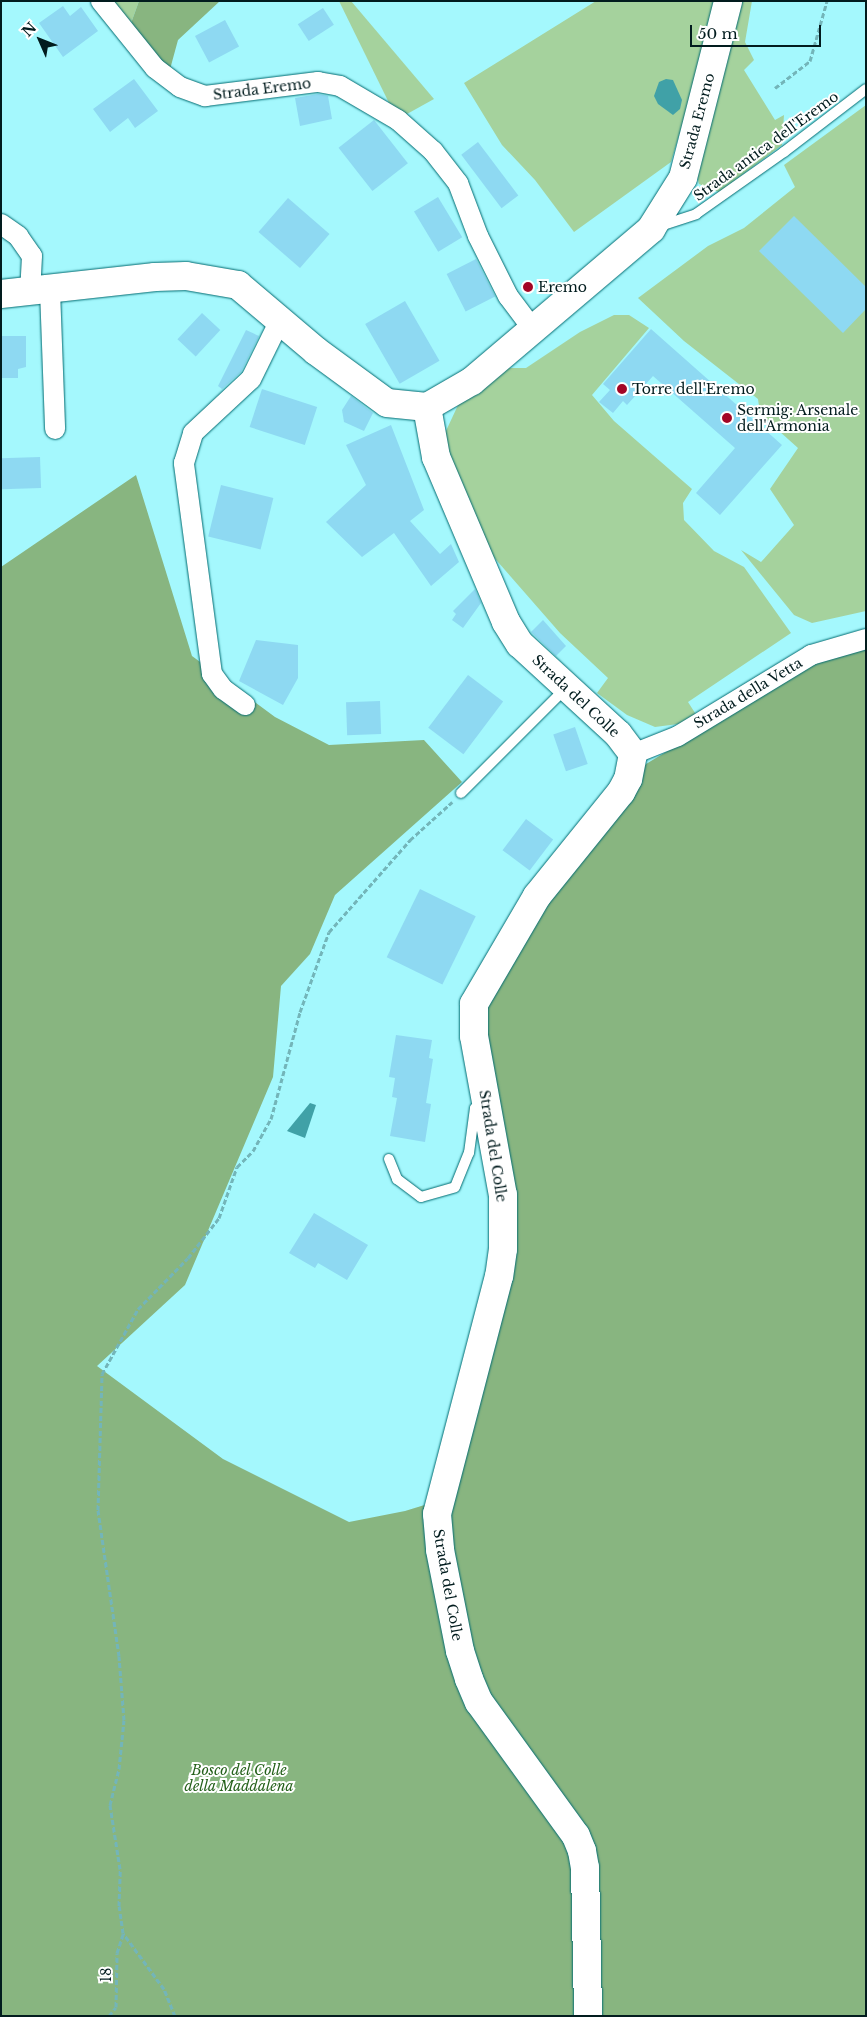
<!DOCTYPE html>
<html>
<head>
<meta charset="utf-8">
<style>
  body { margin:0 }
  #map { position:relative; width:867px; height:2017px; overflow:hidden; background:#a4f8fd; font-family:"Libre Baskerville",serif }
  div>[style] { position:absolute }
  .green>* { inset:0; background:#a5d29d }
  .forest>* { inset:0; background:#88b580 }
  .water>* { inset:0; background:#40a1a7 }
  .building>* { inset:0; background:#8ed9f2; transform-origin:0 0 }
  .path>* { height:3px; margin-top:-1.5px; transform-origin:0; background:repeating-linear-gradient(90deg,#73b5b9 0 5px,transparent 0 7.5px) }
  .roads { filter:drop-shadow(0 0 1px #026b71) drop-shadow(0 0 1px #026b71) }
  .lane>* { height:10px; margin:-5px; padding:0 5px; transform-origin:5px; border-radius:5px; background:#fff }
  .street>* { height:20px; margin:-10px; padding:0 10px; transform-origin:10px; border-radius:10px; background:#fff }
  .secondary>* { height:28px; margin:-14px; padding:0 14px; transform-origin:14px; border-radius:14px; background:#fff }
  .dots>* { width:14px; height:14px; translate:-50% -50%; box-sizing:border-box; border:2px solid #fff; border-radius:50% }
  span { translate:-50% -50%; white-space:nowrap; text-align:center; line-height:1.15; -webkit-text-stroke:4px #fff; paint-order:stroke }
  .street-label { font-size:14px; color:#021c1e }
  .poi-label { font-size:14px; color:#021c1e }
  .left { translate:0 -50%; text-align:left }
  .park-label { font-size:14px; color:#25611b; font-style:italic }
  .frame { position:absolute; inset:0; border:2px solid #021c1e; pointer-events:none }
  .north { position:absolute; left:15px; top:15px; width:50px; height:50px; -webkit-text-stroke:4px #fff; paint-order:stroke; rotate:314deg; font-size:14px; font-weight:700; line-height:20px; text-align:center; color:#021c1e }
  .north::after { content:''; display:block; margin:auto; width:18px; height:22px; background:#021c1e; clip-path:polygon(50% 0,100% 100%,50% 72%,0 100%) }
  .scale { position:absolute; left:690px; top:25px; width:131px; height:22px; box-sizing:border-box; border:2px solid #021c1e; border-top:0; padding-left:6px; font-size:15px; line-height:18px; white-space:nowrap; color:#021c1e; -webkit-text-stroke:4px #fff; paint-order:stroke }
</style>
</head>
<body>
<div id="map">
  <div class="green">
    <i style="clip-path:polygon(112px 1px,139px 1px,130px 26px)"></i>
    <i style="clip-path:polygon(339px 1px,351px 1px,434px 99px,407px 114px,391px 107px)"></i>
    <i style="clip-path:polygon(596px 1px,715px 1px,702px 59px,671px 162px,574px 232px,535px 180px,502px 145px,464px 83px)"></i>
    <i style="clip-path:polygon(737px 1px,752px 1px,745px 42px,754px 60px,744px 70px,775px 120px,784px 115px,782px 145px,719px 192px,699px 184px,694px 163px)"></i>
    <i style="clip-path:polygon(866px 105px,866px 611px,812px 623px,794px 615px,741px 550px,761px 562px,794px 525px,770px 489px,798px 448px,760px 414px,758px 399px,684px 341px,638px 298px,708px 246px,744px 228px,795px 187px,784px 165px)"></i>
    <i style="clip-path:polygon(614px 315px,629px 315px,649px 328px,592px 395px,614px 421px,692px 489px,683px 503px,684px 520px,714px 551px,744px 567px,791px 633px,688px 702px,697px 716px,678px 724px,655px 727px,627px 715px,597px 693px,608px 678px,560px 633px,484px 546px,453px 479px,445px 433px,459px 403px,506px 368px,526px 368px,580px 332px)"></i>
  </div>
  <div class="forest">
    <i style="clip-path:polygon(139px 1px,220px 1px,178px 40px,169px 73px,130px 26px)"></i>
    <i style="clip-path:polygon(136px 475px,192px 656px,275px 717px,329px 745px,424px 740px,462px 782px,335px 895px,310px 954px,281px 986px,273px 1077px,185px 1285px,97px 1366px,223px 1459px,349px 1522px,405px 1511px,444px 1499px,513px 1210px,480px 1019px,560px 883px,646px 764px,816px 662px,866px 647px,866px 2016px,1px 2016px,1px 567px)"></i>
  </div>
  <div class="water">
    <i style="clip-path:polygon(666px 79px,673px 80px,682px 100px,680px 109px,673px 115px,658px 104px,654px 96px,659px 82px)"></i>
    <i style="clip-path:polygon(310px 1103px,316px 1105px,305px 1138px,287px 1131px)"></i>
  </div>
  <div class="building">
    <i style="clip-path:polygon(63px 6px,70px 16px,81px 7px,98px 31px,63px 57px,39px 23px)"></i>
    <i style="left:323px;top:8px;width:20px;height:30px;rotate:57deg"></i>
    <i style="left:225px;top:20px;width:30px;height:34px;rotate:62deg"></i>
    <i style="clip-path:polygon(134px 79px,158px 111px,135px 128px,128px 118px,110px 132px,93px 109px)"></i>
    <i style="clip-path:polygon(318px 94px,328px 96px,332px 119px,300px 126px,295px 98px)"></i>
    <i style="left:374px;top:120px;width:55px;height:45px;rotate:52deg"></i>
    <i style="left:478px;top:142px;width:67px;height:21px;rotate:53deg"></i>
    <i style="left:438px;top:197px;width:47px;height:28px;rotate:59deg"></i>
    <i style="left:288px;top:198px;width:55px;height:45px;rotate:41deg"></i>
    <i style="clip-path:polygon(794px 216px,866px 287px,866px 309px,843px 333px,759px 251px)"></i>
    <i style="left:476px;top:259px;width:42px;height:33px;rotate:63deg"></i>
    <i style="left:405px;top:301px;width:69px;height:46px;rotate:60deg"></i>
    <i style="left:202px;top:313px;width:25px;height:36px;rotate:43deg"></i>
    <i style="clip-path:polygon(651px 329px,782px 445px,720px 515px,696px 493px,735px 448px,653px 376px,627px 405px,623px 401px,613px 413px,599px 402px,610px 390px,603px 384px)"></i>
    <i style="clip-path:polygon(246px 330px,259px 336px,241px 372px,222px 389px,218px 386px)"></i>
    <i style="clip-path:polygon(1px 336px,26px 336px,26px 367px,18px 369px,18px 378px,1px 378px)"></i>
    <i style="left:262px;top:389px;width:58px;height:40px;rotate:18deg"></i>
    <i style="clip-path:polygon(351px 396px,373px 413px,364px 431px,344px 422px,342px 410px)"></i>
    <i style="clip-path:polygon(391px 425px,424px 510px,410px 521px,440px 554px,451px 544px,459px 562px,431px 586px,394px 533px,362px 557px,326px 522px,366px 485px,346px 445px)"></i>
    <i style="left:40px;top:457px;width:31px;height:39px;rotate:88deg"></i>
    <i style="left:221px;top:485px;width:54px;height:53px;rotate:14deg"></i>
    <i style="clip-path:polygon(475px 589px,481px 603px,463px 628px,452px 620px,456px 614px,453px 611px)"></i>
    <i style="clip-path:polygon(543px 620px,566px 646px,556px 656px,531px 632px)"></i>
    <i style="clip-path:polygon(256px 640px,298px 645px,298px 678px,283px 705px,239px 681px)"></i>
    <i style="left:468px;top:675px;width:44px;height:66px;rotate:37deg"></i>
    <i style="left:380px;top:701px;width:33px;height:34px;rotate:88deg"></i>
    <i style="left:575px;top:727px;width:39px;height:23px;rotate:71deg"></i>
    <i style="left:526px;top:819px;width:34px;height:39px;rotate:37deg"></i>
    <i style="left:420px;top:889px;width:62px;height:76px;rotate:26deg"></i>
    <i style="clip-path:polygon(396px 1035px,432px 1040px,429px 1058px,433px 1059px,426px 1103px,431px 1104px,425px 1142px,390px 1136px,397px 1098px,392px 1097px,395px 1078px,389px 1077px)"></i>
    <i style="clip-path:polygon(314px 1213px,368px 1245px,347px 1280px,318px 1263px,315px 1268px,289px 1253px)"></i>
  </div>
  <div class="path">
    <i style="left:775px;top:88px;width:44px;rotate:-37.6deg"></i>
    <i style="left:810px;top:61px;width:62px;rotate:-74.2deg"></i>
    <i style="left:109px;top:2016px;width:11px;rotate:-52deg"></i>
    <i style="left:116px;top:2007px;width:54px;rotate:-88.9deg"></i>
    <i style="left:117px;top:1953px;width:20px;rotate:-72deg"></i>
    <i style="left:175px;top:2016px;width:29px;rotate:-112deg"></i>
    <i style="left:164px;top:1989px;width:69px;rotate:-126.2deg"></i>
    <i style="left:123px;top:1933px;width:27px;rotate:-98deg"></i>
    <i style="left:119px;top:1906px;width:37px;rotate:-88deg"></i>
    <i style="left:120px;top:1869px;width:65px;rotate:-98.9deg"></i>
    <i style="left:110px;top:1805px;width:37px;rotate:-76deg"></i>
    <i style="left:119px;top:1769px;width:49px;rotate:-84.2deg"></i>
    <i style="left:124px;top:1720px;width:64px;rotate:-94.5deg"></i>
    <i style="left:119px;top:1656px;width:148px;rotate:-98.2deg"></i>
    <i style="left:98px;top:1510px;width:136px;rotate:-88.3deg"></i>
    <i style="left:102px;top:1374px;width:74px;rotate:-61deg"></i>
    <i style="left:138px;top:1309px;width:71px;rotate:-45.6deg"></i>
    <i style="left:188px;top:1258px;width:51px;rotate:-52.2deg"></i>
    <i style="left:219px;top:1218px;width:54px;rotate:-70.6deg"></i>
    <i style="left:237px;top:1167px;width:23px;rotate:-45deg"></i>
    <i style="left:253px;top:1151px;width:37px;rotate:-61deg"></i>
    <i style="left:271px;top:1119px;width:111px;rotate:-74.8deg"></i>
    <i style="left:300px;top:1012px;width:85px;rotate:-70.1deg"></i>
    <i style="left:329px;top:932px;width:123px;rotate:-48.6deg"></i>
    <i style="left:410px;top:840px;width:57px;rotate:-42.1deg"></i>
  </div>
  <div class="roads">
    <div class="lane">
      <i style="left:660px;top:226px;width:38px;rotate:-18deg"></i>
      <i style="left:696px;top:214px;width:108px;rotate:-35.2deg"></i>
      <i style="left:784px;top:152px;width:103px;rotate:-37.5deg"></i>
      <i style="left:461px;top:793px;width:148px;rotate:-45deg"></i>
      <i style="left:389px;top:1159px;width:22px;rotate:68deg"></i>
      <i style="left:397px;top:1179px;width:30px;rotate:37deg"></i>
      <i style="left:421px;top:1197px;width:35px;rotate:-16deg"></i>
      <i style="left:455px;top:1187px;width:37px;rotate:-68deg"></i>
      <i style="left:469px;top:1153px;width:45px;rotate:-82.4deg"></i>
      <i style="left:475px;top:1108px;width:8px;rotate:-40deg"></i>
    </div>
    <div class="street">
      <i style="left:101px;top:1px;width:86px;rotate:51.1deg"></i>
      <i style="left:155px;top:68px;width:31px;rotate:37deg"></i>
      <i style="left:180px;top:87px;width:27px;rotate:20deg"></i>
      <i style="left:205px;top:96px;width:114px;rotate:-7.1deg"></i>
      <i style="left:318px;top:82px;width:22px;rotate:10deg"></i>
      <i style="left:340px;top:86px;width:67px;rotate:30.4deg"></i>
      <i style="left:398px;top:120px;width:47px;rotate:41.5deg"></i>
      <i style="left:433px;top:151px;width:41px;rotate:52deg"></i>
      <i style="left:458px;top:183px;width:57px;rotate:69.3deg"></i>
      <i style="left:478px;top:236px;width:67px;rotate:63.4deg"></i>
      <i style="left:508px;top:296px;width:40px;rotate:53deg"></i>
      <i style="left:1px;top:224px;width:21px;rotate:35deg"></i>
      <i style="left:18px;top:236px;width:24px;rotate:55deg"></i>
      <i style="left:32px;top:256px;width:35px;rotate:93deg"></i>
      <i style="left:50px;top:290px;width:139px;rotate:87.9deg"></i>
      <i style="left:245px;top:705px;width:27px;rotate:-144deg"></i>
      <i style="left:223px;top:689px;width:19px;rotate:-126deg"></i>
      <i style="left:212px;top:674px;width:213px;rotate:-97.6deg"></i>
      <i style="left:184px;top:463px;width:31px;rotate:-73deg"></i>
      <i style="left:193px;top:433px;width:79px;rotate:-43deg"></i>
      <i style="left:251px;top:379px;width:66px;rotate:-63.8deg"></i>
      <i style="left:633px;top:754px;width:48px;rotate:-21.8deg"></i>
      <i style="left:678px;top:736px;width:156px;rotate:-31.3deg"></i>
      <i style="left:811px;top:655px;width:57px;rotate:-16.2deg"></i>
    </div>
    <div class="secondary">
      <i style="left:1px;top:294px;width:155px;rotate:-6.3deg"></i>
      <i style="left:155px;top:277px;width:31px;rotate:-2deg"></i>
      <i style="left:186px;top:276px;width:53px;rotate:9.8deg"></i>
      <i style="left:238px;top:285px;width:102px;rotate:40.2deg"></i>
      <i style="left:316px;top:351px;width:88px;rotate:36.2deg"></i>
      <i style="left:387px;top:403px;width:40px;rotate:5.7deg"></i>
      <i style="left:427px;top:407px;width:52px;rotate:-30deg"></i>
      <i style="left:472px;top:381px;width:235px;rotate:-40.3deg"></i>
      <i style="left:651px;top:229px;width:60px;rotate:-57.9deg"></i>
      <i style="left:683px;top:178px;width:183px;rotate:-75.7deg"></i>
      <i style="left:427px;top:407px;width:51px;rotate:79.8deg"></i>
      <i style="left:436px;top:457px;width:179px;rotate:67deg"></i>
      <i style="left:506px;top:622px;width:26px;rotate:58deg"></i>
      <i style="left:520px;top:644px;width:133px;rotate:42.6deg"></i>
      <i style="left:618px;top:734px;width:25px;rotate:53deg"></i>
      <i style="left:633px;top:754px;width:25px;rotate:101deg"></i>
      <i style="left:628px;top:779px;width:15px;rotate:118deg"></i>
      <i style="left:621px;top:792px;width:134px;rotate:128.9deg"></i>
      <i style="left:537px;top:896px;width:125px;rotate:120.3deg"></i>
      <i style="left:474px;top:1004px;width:32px;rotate:90deg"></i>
      <i style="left:474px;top:1036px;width:162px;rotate:79.7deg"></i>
      <i style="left:503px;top:1195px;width:54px;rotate:90deg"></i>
      <i style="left:503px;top:1249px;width:27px;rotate:98deg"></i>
      <i style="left:499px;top:1276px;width:246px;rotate:104.6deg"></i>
      <i style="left:437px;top:1514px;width:36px;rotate:85deg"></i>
      <i style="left:440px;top:1550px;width:103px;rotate:78.8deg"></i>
      <i style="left:460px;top:1651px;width:29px;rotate:72deg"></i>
      <i style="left:469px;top:1679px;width:25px;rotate:67deg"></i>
      <i style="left:479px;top:1702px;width:165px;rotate:54.1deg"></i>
      <i style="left:576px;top:1836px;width:16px;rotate:68deg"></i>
      <i style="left:582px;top:1851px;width:17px;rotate:80deg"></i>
      <i style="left:585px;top:1868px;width:148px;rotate:88.8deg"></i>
    </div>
  </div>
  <div class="dots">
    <i style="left:528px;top:287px;background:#a30626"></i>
    <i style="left:622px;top:389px;background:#a30626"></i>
    <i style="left:727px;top:418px;background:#a30626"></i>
  </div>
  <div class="street-label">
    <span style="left:262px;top:89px;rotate:-7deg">Strada Eremo</span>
    <span style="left:697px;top:121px;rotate:-75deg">Strada Eremo</span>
    <span style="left:766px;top:146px;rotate:-36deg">Strada antica dell'Eremo</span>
    <span style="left:748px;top:693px;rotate:-31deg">Strada della Vetta</span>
    <span style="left:576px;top:696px;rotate:43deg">Strada del Colle</span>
    <span style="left:493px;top:1146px;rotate:81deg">Strada del Colle</span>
    <span style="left:448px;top:1585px;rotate:80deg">Strada del Colle</span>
    <span style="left:106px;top:1975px;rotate:-90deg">18</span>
  </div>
  <div class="poi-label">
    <span class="left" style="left:538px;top:287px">Eremo</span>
    <span class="left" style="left:632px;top:389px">Torre dell'Eremo</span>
    <span class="left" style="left:737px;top:418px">Sermig: Arsenale<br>dell'Armonia</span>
  </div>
  <div class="park-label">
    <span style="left:239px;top:1778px">Bosco del Colle<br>della Maddalena</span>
  </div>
  <div class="frame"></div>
  <div class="north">N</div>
  <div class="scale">50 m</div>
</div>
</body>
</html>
